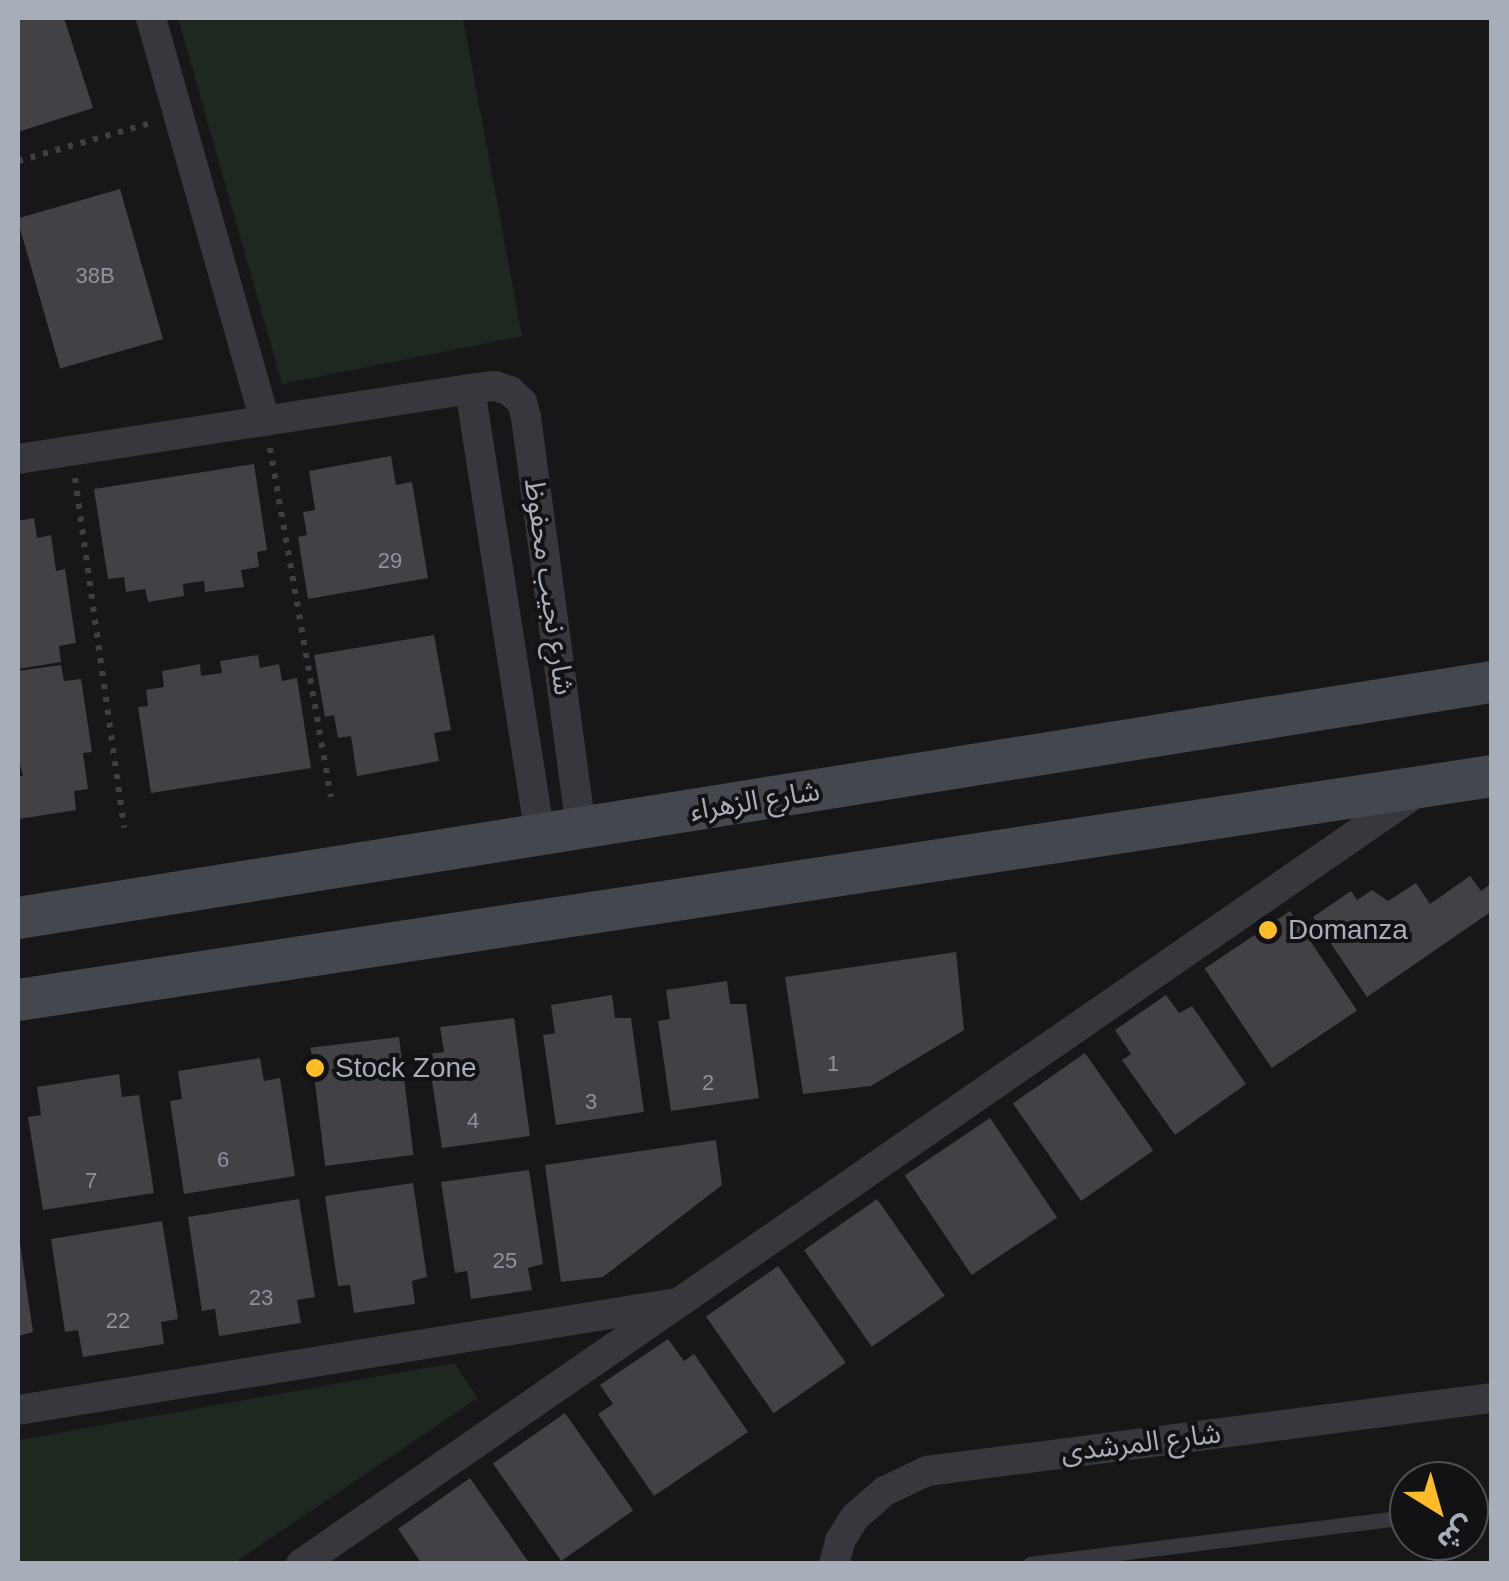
<!DOCTYPE html>
<html>
<head>
<meta charset="utf-8">
<style>
  body { margin:0 }
  #map { position:relative; width:1509px; height:1581px; overflow:hidden; background:#171719; font-family:Helvetica,"Noto Sans Arabic",sans-serif }
  div>[style] { position:absolute }
  .green>* { inset:0; background:#1e2720 }
  .building>* { inset:0; background:#414146; transform-origin:0 0 }
  .path>* { height:6px; margin-top:-3px; transform-origin:0; background:repeating-linear-gradient(90deg,#3d3f45 0 5px,transparent 0 13px) }
  .service>* { height:15px; margin:-7.5px; padding:0 7.5px; transform-origin:7.5px; border-radius:7.5px; background:#37383e }
  .minor>* { height:30px; margin:-15px; padding:0 15px; transform-origin:15px; border-radius:15px; background:#37383e }
  .secondary>* { height:42px; margin:-21px; padding:0 21px; transform-origin:21px; border-radius:21px; background:#45474e }
  .dots>* { width:28px; height:28px; translate:-50% -50%; box-sizing:border-box; border:5px solid #121214; border-radius:50% }
  span { translate:-50% -50%; white-space:nowrap; text-align:center; line-height:1.15; -webkit-text-stroke:8px #121214; paint-order:stroke }
  .number-label { font-size:22px; color:#8e929d }
  .number-label span { -webkit-text-stroke-width:0 }
  .street-label { font-size:28px; color:#a8adba }
  .poi-label { font-size:28px; color:#a8adba }
  .left { translate:0 -50%; text-align:left }
  .frame { position:absolute; inset:0; border:20px solid #a8adba; pointer-events:none }
  .north { position:absolute; left:1389px; top:1461px; width:100px; height:100px; box-sizing:border-box; background:#121214; border:2px solid #4e5056; border-radius:50%; rotate:143deg; font-size:28px; font-weight:700; line-height:40px; text-align:center; color:#a8adba }
  .north::after { content:''; display:block; margin:auto; width:35px; height:45px; background:#ffbc29; clip-path:polygon(50% 0,100% 100%,50% 72%,0 100%) }
</style>
</head>
<body>
<div id="map">
  <div class="green">
    <i style="clip-path:polygon(178px 18px,463px 18px,522px 336px,282px 384px)"></i>
    <i style="clip-path:polygon(454px 1363px,478px 1398px,234px 1563px,18px 1563px,18px 1440px)"></i>
  </div>
  <div class="building">
    <i style="clip-path:polygon(18px 18px,64px 18px,93px 108px,18px 132px)"></i>
    <i style="left:120px;top:189px;width:156px;height:107px;rotate:74deg"></i>
    <i style="clip-path:polygon(391px 456px,396px 485px,412px 482px,428px 578px,308px 599px,298px 537px,307px 535px,303px 512px,315px 510px,309px 471px)"></i>
    <i style="clip-path:polygon(254px 464px,267px 550px,257px 552px,259px 567px,241px 570px,244px 587px,205px 592px,204px 581px,183px 584px,184px 596px,148px 602px,145px 589px,126px 592px,124px 577px,108px 579px,94px 489px)"></i>
    <i style="clip-path:polygon(34px 518px,37px 538px,51px 535px,56px 571px,65px 569px,76px 643px,59px 646px,61px 662px,18px 669px,18px 521px)"></i>
    <i style="clip-path:polygon(434px 635px,451px 730px,434px 733px,439px 761px,357px 776px,351px 736px,338px 738px,334px 715px,325px 717px,314px 655px)"></i>
    <i style="clip-path:polygon(258px 655px,260px 668px,279px 664px,282px 681px,297px 678px,311px 768px,151px 793px,138px 707px,148px 706px,146px 690px,164px 687px,162px 671px,200px 664px,201px 676px,222px 673px,220px 661px)"></i>
    <i style="clip-path:polygon(61px 665px,64px 681px,81px 679px,92px 752px,83px 753px,88px 789px,74px 791px,76px 810px,19px 819px,18px 776px,23px 776px,18px 756px,18px 671px)"></i>
    <i style="clip-path:polygon(1470px 876px,1481px 891px,1492px 883px,1492px 911px,1367px 997px,1313px 917px,1351px 891px,1357px 900px,1372px 890px,1388px 901px,1416px 883px,1430px 904px)"></i>
    <i style="left:1290px;top:911px;width:120px;height:103px;rotate:56deg"></i>
    <i style="clip-path:polygon(956px 952px,964px 1030px,871px 1086px,803px 1094px,785px 977px)"></i>
    <i style="clip-path:polygon(727px 981px,730px 1004px,746px 1004px,759px 1098px,671px 1111px,658px 1021px,670px 1019px,666px 990px)"></i>
    <i style="clip-path:polygon(612px 995px,615px 1018px,631px 1018px,644px 1112px,556px 1125px,543px 1035px,555px 1033px,551px 1005px)"></i>
    <i style="clip-path:polygon(1166px 995px,1179px 1013px,1192px 1006px,1246px 1084px,1175px 1135px,1122px 1060px,1131px 1054px,1115px 1030px)"></i>
    <i style="clip-path:polygon(514px 1018px,530px 1136px,442px 1148px,428px 1054px,444px 1052px,440px 1027px)"></i>
    <i style="left:399px;top:1037px;width:119px;height:89px;rotate:83deg"></i>
    <i style="left:1085px;top:1053px;width:119px;height:88px;rotate:55deg"></i>
    <i style="clip-path:polygon(260px 1058px,264px 1081px,280px 1078px,295px 1176px,184px 1194px,170px 1101px,182px 1099px,178px 1071px)"></i>
    <i style="clip-path:polygon(119px 1074px,122px 1097px,139px 1095px,154px 1193px,43px 1210px,28px 1117px,41px 1115px,37px 1087px)"></i>
    <i style="left:990px;top:1118px;width:120px;height:103px;rotate:56deg"></i>
    <i style="clip-path:polygon(716px 1140px,722px 1185px,603px 1277px,561px 1282px,545px 1165px)"></i>
    <i style="clip-path:polygon(529px 1170px,543px 1264px,528px 1268px,532px 1290px,471px 1299px,467px 1271px,455px 1273px,441px 1182px)"></i>
    <i style="clip-path:polygon(413px 1183px,427px 1277px,412px 1281px,415px 1304px,354px 1313px,350px 1285px,338px 1286px,325px 1196px)"></i>
    <i style="clip-path:polygon(299px 1199px,315px 1297px,297px 1300px,301px 1323px,219px 1336px,215px 1309px,202px 1311px,188px 1217px)"></i>
    <i style="left:877px;top:1199px;width:118px;height:89px;rotate:55deg"></i>
    <i style="clip-path:polygon(162px 1221px,178px 1319px,161px 1322px,164px 1344px,83px 1357px,78px 1330px,65px 1332px,51px 1239px)"></i>
    <i style="clip-path:polygon(20px 1243px,33px 1332px,18px 1336px,18px 1244px)"></i>
    <i style="left:778px;top:1266px;width:118px;height:88px;rotate:55deg"></i>
    <i style="clip-path:polygon(668px 1339px,684px 1361px,694px 1354px,748px 1432px,654px 1496px,598px 1414px,613px 1404px,600px 1385px)"></i>
    <i style="left:565px;top:1413px;width:119px;height:88px;rotate:55deg"></i>
    <i style="clip-path:polygon(470px 1478px,530px 1564px,422px 1564px,398px 1529px)"></i>
  </div>
  <div class="path">
    <i style="left:18px;top:161px;width:138px;rotate:-15.9deg"></i>
    <i style="left:270px;top:448px;width:354px;rotate:80.1deg"></i>
    <i style="left:75px;top:478px;width:353px;rotate:82deg"></i>
  </div>
  <div class="service">
    <i style="left:1469px;top:1509px;width:23px;rotate:-5deg"></i>
    <i style="left:1030px;top:1564px;width:382px;rotate:-7.1deg"></i>
  </div>
  <div class="minor">
    <i style="left:151px;top:18px;width:419px;rotate:74.2deg"></i>
    <i style="left:470px;top:389px;width:452px;rotate:81.1deg"></i>
    <i style="left:18px;top:459px;width:457px;rotate:-8.8deg"></i>
    <i style="left:470px;top:389px;width:25px;rotate:-7deg"></i>
    <i style="left:495px;top:386px;width:16px;rotate:18deg"></i>
    <i style="left:510px;top:391px;width:16px;rotate:43deg"></i>
    <i style="left:522px;top:402px;width:16px;rotate:75deg"></i>
    <i style="left:526px;top:417px;width:416px;rotate:82.4deg"></i>
    <i style="left:18px;top:1410px;width:662px;rotate:-9.22deg"></i>
    <i style="left:301px;top:1564px;width:1357px;rotate:-34.67deg"></i>
    <i style="left:834px;top:1564px;width:24px;rotate:-75deg"></i>
    <i style="left:840px;top:1541px;width:28px;rotate:-58deg"></i>
    <i style="left:855px;top:1517px;width:40px;rotate:-41deg"></i>
    <i style="left:885px;top:1491px;width:47px;rotate:-25.5deg"></i>
    <i style="left:927px;top:1471px;width:570px;rotate:-7.36deg"></i>
  </div>
  <div class="secondary">
    <i style="left:18px;top:918px;width:1493px;rotate:-9.1deg"></i>
    <i style="left:18px;top:1000px;width:1491px;rotate:-8.64deg"></i>
  </div>
  <div class="dots">
    <i style="left:1268px;top:930px;background:#ffbc29"></i>
    <i style="left:315px;top:1068px;background:#ffbc29"></i>
  </div>
  <div class="number-label">
    <span style="left:95px;top:276px">38B</span>
    <span style="left:390px;top:561px">29</span>
    <span style="left:833px;top:1064px">1</span>
    <span style="left:708px;top:1083px">2</span>
    <span style="left:591px;top:1102px">3</span>
    <span style="left:473px;top:1121px">4</span>
    <span style="left:223px;top:1160px">6</span>
    <span style="left:91px;top:1181px">7</span>
    <span style="left:505px;top:1261px">25</span>
    <span style="left:261px;top:1298px">23</span>
    <span style="left:118px;top:1321px">22</span>
  </div>
  <div class="street-label">
    <span style="left:549px;top:587px;rotate:82deg">شارع نجيب محفوظ</span>
    <span style="left:755px;top:801px;rotate:-9deg">شارع الزهراء</span>
    <span style="left:1141px;top:1443px;rotate:-7deg">شارع المرشدى</span>
  </div>
  <div class="poi-label">
    <span class="left" style="left:1288px;top:930px">Domanza</span>
    <span class="left" style="left:335px;top:1068px">Stock Zone</span>
  </div>
  <div class="frame"></div>
  <div class="north">ش</div>
</div>
</body>
</html>
